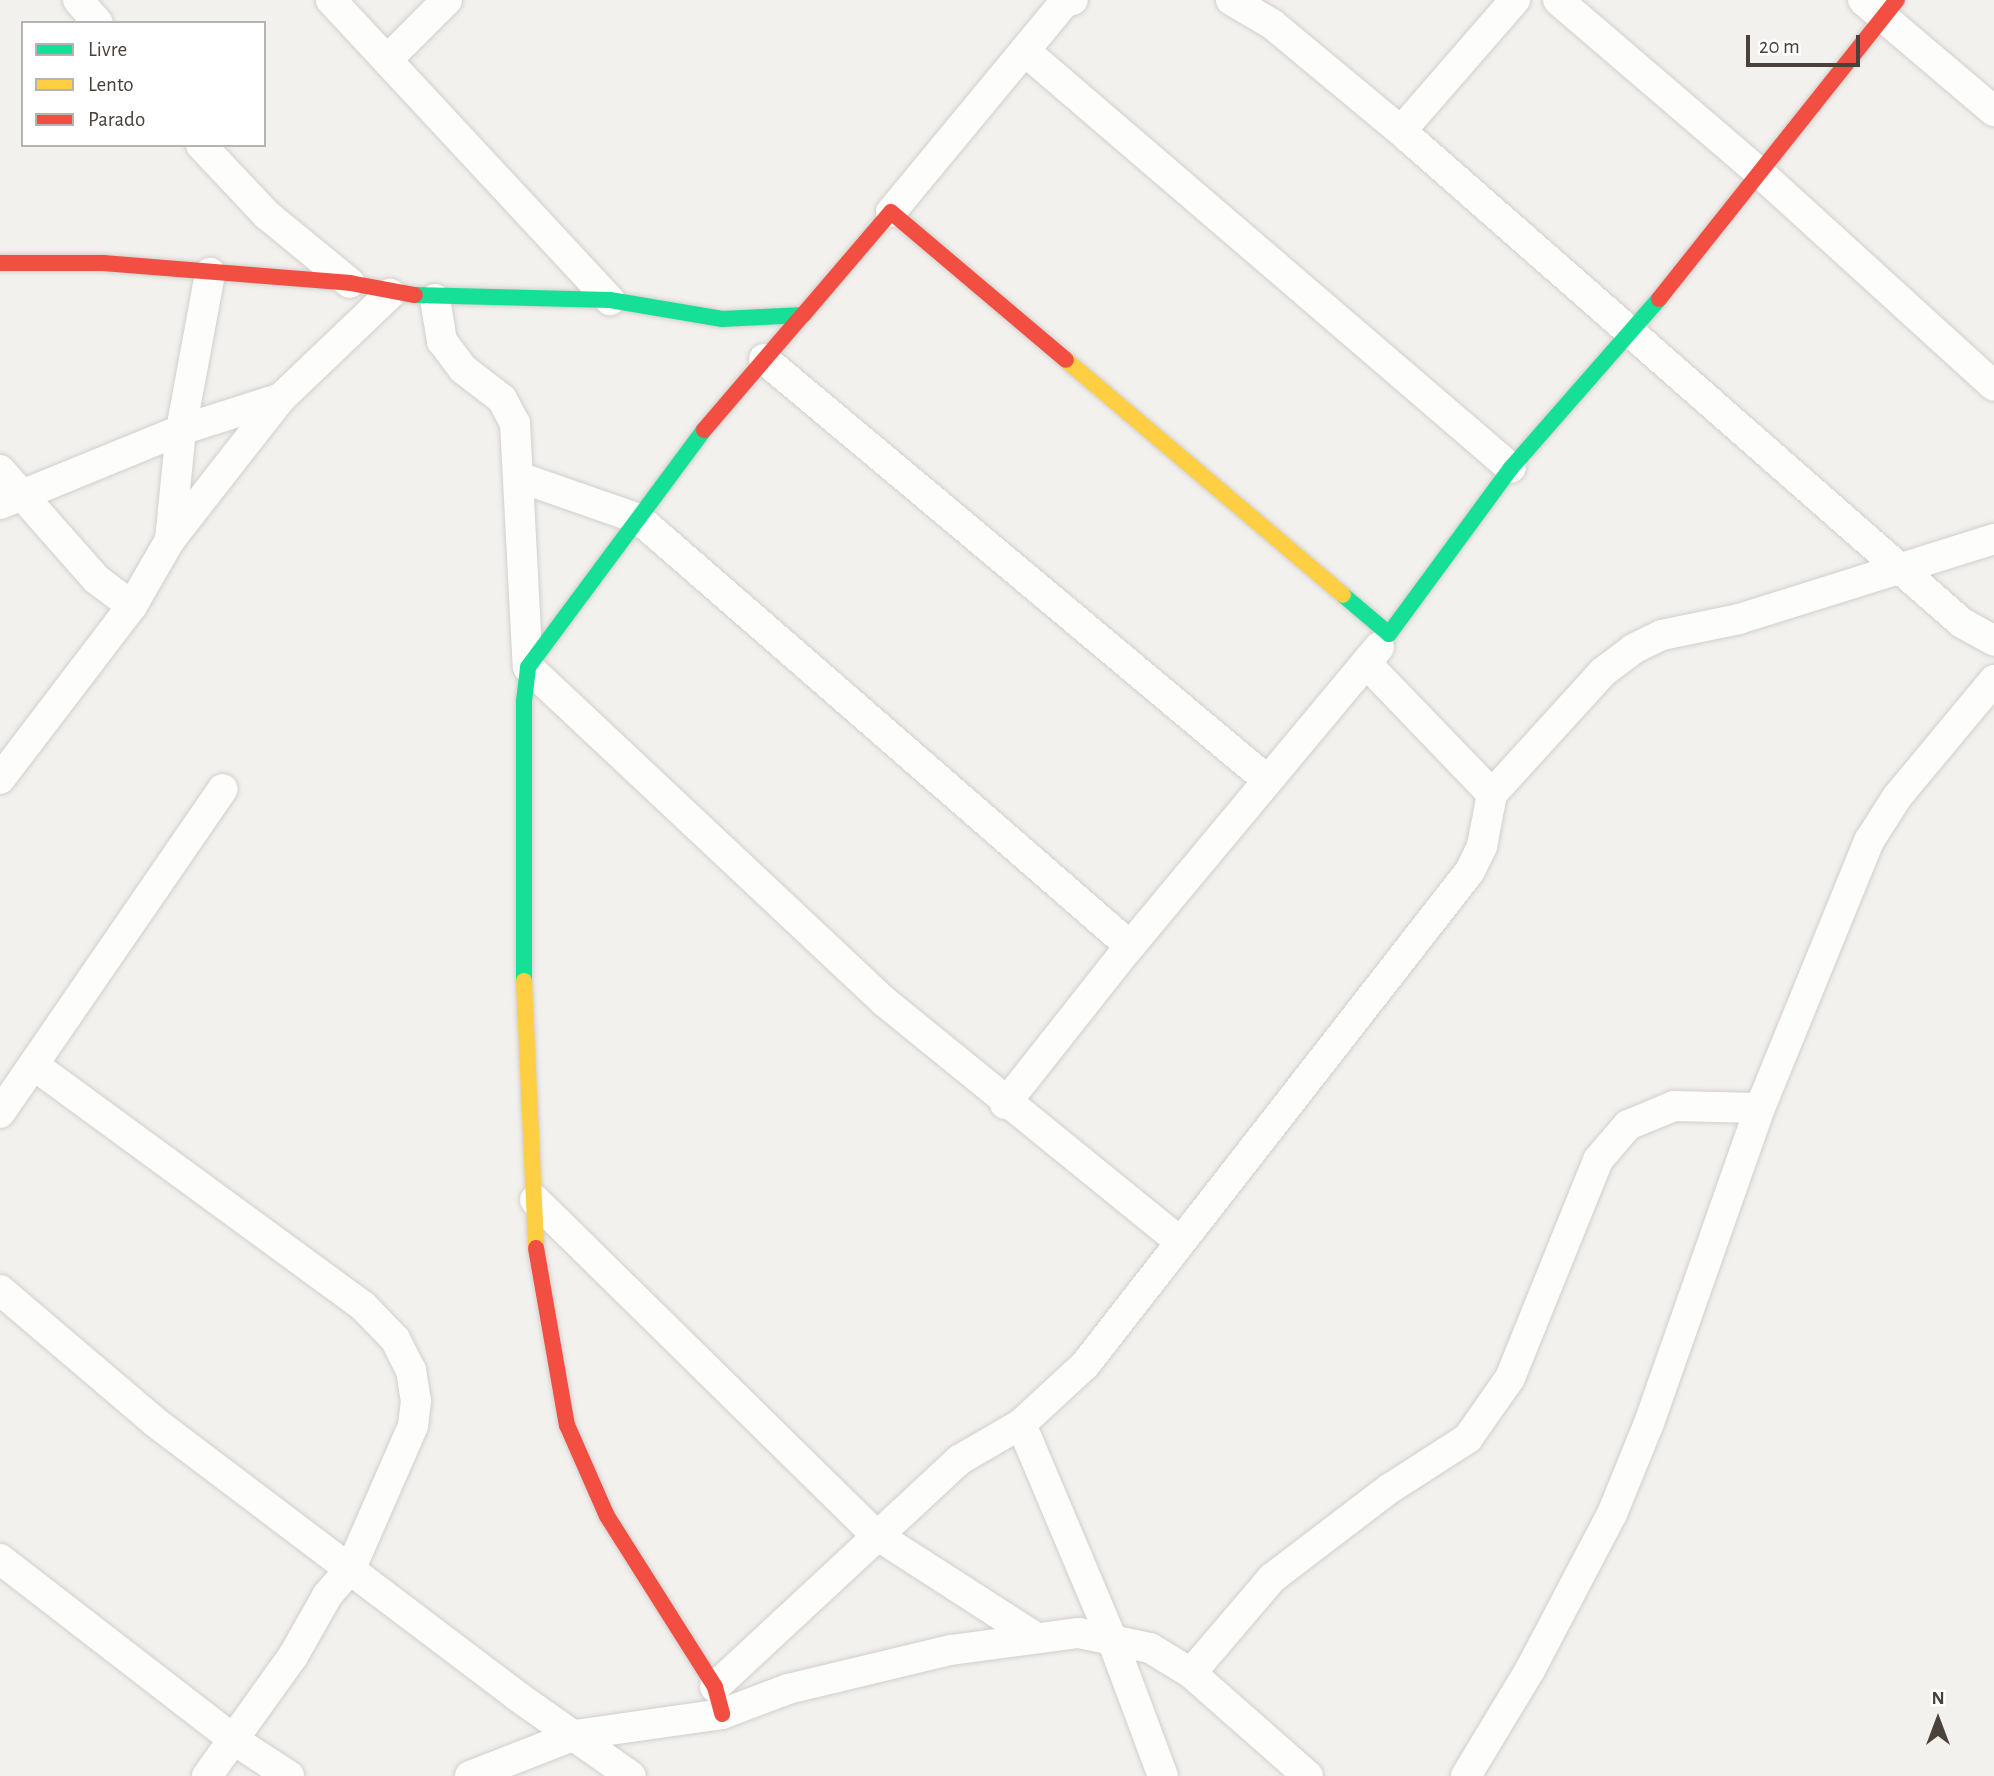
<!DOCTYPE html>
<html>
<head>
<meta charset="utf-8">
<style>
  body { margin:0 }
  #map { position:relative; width:1994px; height:1776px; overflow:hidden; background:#f3f1ee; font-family:"Alegreya Sans",sans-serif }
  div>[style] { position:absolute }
  .roads { filter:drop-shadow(0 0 2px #d1cfcc) drop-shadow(0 0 2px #d1cfcc) }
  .street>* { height:30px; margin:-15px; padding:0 15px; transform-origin:15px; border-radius:15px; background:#fdfdfc }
  .fast>* { height:16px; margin:-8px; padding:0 8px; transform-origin:8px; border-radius:8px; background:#16e098 }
  .slow>* { height:16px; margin:-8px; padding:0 8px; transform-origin:8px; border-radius:8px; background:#ffcf43 }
  .jam>* { height:16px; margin:-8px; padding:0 8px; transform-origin:8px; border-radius:8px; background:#f24e42 }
  span { translate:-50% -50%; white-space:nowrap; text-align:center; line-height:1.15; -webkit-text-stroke:5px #fff; paint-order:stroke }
  .legend { position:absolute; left:21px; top:21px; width:245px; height:126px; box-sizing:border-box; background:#fff; border:2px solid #b7b3b0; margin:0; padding:9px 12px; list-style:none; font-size:21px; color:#4a413a }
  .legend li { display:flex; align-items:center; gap:14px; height:35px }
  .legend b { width:35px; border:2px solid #b7b3b0 }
  .north { position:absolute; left:1903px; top:1685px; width:70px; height:70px; -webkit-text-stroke:5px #fff; paint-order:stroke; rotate:0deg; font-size:19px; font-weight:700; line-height:28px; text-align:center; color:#4a413a }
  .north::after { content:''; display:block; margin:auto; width:24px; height:32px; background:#4a413a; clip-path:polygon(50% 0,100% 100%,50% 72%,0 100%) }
  .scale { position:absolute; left:1746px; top:35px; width:114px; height:32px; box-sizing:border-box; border:4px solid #4a413a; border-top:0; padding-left:9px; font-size:21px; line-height:24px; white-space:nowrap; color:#4a413a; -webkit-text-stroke:5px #fff; paint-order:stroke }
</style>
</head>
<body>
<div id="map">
  <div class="roads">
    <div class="street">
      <i style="left:78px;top:0;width:30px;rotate:49deg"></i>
      <i style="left:331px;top:0;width:410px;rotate:47.1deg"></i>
      <i style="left:1231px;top:0;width:48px;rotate:30.3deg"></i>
      <i style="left:1272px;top:24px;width:168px;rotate:39.7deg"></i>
      <i style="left:1401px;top:131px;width:746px;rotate:41.25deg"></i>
      <i style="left:1962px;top:623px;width:37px;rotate:29deg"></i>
      <i style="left:1558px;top:0;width:266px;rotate:40.6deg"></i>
      <i style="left:1760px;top:173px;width:316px;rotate:42.3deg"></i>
      <i style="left:1863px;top:0;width:172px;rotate:40.3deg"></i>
      <i style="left:1025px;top:51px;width:640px;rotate:40.63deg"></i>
      <i style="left:387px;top:60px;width:85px;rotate:-45deg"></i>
      <i style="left:1401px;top:131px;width:174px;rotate:-49deg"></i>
      <i style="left:201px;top:145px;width:96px;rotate:46.7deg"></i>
      <i style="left:267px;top:215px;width:107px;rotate:39.3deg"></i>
      <i style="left:891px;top:212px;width:273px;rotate:-50.4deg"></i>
      <i style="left:1065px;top:2px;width:8px;rotate:-14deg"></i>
      <i style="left:435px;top:299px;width:43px;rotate:80.5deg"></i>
      <i style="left:442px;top:341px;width:35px;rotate:53deg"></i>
      <i style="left:463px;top:369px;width:49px;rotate:37.6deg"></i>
      <i style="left:502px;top:399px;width:27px;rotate:62deg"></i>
      <i style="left:515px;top:423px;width:244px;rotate:87deg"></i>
      <i style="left:528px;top:667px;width:490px;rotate:43.2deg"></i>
      <i style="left:885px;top:1002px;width:380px;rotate:39.1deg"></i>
      <i style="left:764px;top:359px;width:655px;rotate:39.92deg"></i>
      <i style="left:0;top:470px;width:145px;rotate:48.6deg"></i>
      <i style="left:96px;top:579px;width:45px;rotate:36.9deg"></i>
      <i style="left:519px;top:477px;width:127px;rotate:19.3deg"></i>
      <i style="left:639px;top:519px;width:651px;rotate:41.01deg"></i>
      <i style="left:0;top:504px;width:196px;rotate:-22.2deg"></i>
      <i style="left:181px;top:430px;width:105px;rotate:-17.7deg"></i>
      <i style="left:170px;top:540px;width:111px;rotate:-84.3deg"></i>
      <i style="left:181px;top:430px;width:160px;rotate:-79.5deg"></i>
      <i style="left:0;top:779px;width:218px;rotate:-52.7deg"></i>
      <i style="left:132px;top:606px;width:76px;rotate:-60.1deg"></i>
      <i style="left:170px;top:540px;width:180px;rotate:-52deg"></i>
      <i style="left:281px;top:398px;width:151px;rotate:-43.7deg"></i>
      <i style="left:1492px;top:794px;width:165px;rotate:-47.7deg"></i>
      <i style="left:1603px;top:672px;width:38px;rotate:-37deg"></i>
      <i style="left:1633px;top:649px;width:32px;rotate:-26deg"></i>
      <i style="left:1662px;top:635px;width:79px;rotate:-11.7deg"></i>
      <i style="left:1739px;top:619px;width:267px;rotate:-17.4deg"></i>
      <i style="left:35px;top:1066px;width:406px;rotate:36.2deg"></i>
      <i style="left:363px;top:1306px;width:46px;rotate:45.9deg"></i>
      <i style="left:395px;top:1339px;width:35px;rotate:63deg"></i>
      <i style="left:411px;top:1370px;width:31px;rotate:81deg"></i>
      <i style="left:416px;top:1401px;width:25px;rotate:97deg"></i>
      <i style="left:413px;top:1426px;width:155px;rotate:113.6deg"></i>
      <i style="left:351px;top:1568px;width:37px;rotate:131deg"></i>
      <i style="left:327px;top:1596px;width:69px;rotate:119.5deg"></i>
      <i style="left:293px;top:1656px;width:148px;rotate:125.6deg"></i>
      <i style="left:1005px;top:1104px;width:201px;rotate:-51.7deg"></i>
      <i style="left:1130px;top:946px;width:389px;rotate:-50.2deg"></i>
      <i style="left:0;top:1113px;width:393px;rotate:-55.5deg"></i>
      <i style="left:535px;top:1200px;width:477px;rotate:44.5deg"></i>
      <i style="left:875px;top:1534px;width:190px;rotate:32.8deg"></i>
      <i style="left:0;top:1290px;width:204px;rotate:40.4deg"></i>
      <i style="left:155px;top:1422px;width:454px;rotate:37.1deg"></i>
      <i style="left:517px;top:1696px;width:139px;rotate:35.1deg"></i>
      <i style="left:1021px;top:1424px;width:231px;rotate:67.1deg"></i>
      <i style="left:1111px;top:1637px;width:148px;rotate:69.5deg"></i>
      <i style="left:0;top:1559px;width:296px;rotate:37.7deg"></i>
      <i style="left:234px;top:1740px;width:66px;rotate:33.2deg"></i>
      <i style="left:1191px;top:1673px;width:125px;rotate:-49.5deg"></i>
      <i style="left:1272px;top:1578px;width:147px;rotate:-37.3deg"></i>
      <i style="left:1389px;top:1489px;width:94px;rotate:-32.8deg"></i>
      <i style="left:1468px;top:1438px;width:73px;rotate:-55deg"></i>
      <i style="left:1510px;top:1378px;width:235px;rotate:-68deg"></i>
      <i style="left:1598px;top:1160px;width:46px;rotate:-49.4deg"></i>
      <i style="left:1628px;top:1125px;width:50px;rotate:-22.4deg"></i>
      <i style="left:1674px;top:1106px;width:86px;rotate:1.3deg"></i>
      <i style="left:715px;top:1687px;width:333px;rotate:-42.9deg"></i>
      <i style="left:959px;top:1460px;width:72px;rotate:-30.1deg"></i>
      <i style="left:1021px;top:1424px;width:87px;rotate:-42.7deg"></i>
      <i style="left:1085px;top:1365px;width:626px;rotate:-52.07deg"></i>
      <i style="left:1470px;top:871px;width:28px;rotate:-64deg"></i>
      <i style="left:1482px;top:846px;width:53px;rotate:-79.1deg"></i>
      <i style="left:1492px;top:794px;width:182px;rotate:-133.9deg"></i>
      <i style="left:470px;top:1776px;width:113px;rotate:-21.3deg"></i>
      <i style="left:575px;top:1735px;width:148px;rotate:-8.1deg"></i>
      <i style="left:722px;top:1714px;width:71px;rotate:-20.7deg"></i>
      <i style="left:788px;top:1689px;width:168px;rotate:-13.5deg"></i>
      <i style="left:951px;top:1650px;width:129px;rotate:-7.6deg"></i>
      <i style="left:1079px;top:1633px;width:73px;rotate:11.9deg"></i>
      <i style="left:1150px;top:1648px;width:48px;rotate:31.4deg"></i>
      <i style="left:1191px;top:1673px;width:156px;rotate:41.4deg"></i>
      <i style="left:1466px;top:1776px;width:124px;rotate:-58.9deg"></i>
      <i style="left:1530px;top:1670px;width:176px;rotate:-62.3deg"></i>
      <i style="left:1612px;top:1514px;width:98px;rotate:-67.9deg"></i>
      <i style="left:1649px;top:1423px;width:334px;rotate:-70.6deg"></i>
      <i style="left:1760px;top:1108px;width:288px;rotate:-67.8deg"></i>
      <i style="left:1869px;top:841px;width:52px;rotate:-57.5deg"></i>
      <i style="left:1897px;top:797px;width:152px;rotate:-50.3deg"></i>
    </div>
    <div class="fast">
      <i style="left:415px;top:295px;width:195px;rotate:1.5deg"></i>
      <i style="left:610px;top:300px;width:114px;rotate:9.6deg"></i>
      <i style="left:722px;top:319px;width:81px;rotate:-2.8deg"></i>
      <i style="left:1343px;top:595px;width:60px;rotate:40.3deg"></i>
      <i style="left:1389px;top:634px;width:206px;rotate:-53.7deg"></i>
      <i style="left:1511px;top:468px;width:225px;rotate:-48.8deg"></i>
      <i style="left:524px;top:981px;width:280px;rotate:-90deg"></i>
      <i style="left:524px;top:701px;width:34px;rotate:-83deg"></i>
      <i style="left:528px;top:667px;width:295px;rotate:-53.4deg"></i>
    </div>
    <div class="slow">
      <i style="left:1066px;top:360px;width:363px;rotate:40.3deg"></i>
      <i style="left:524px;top:981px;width:267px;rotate:87.4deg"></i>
    </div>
    <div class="jam">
      <i style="left:0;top:263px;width:103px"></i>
      <i style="left:103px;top:263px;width:248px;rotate:4.6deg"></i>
      <i style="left:350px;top:283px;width:66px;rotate:10.5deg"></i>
      <i style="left:1659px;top:299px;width:382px;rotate:-51.5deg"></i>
      <i style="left:803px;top:315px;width:135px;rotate:-49.5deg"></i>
      <i style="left:891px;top:212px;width:229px;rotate:40.2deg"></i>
      <i style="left:704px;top:430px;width:148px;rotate:-49.4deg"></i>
      <i style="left:536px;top:1248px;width:180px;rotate:80.1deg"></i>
      <i style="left:567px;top:1425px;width:99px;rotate:66.3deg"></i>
      <i style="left:607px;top:1516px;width:202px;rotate:57.7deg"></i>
      <i style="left:715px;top:1687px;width:28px;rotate:75deg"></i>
    </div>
  </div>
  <ul class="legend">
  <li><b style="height:9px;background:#16e098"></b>Livre</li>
  <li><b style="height:9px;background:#ffcf43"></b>Lento</li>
  <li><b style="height:9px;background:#f24e42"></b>Parado</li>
  </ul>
  <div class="north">N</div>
  <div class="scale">20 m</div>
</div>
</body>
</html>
